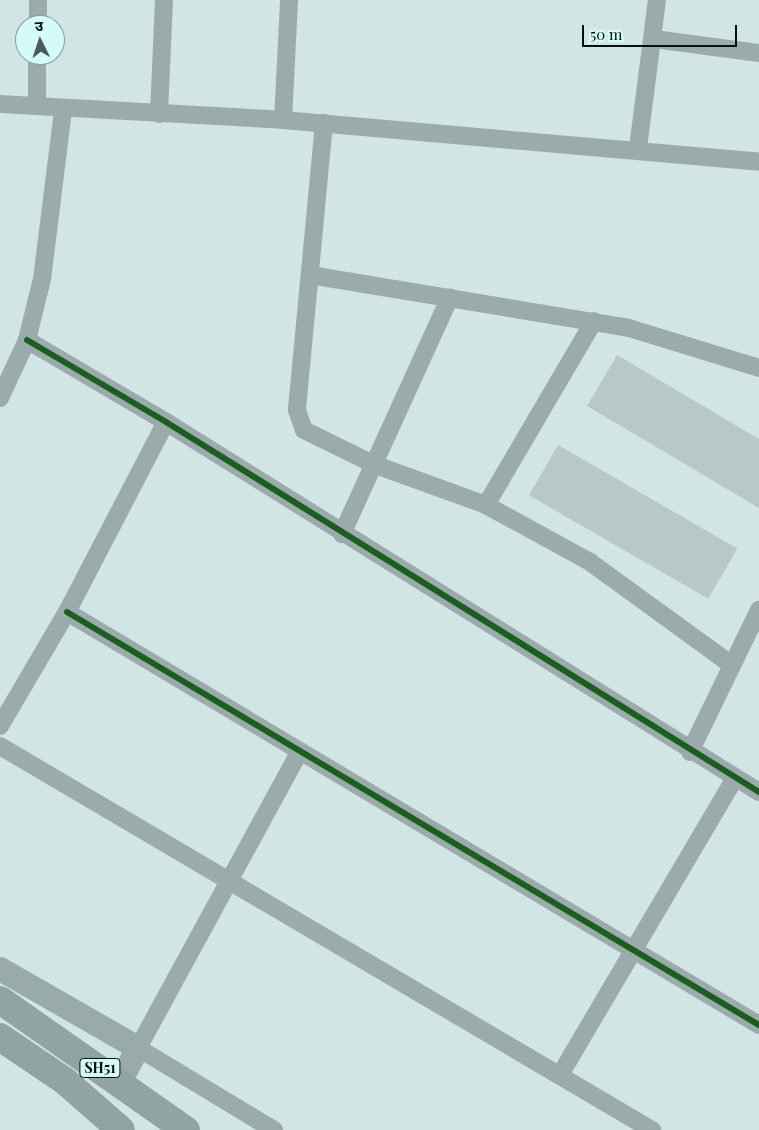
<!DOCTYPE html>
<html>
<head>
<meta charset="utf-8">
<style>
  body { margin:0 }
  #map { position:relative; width:759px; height:1130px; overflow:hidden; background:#d1e5e4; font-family:"Playfair Display","Noto Sans Devanagari",serif }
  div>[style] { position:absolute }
  .building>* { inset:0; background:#b8c8c7; transform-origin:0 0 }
  .street>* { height:18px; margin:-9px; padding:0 9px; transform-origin:9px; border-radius:9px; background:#9babab }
  .secondary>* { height:24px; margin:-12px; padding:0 12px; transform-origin:12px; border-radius:12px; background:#98aaa9 }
  .primary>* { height:28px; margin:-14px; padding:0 14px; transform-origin:14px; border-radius:14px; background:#90a4a3 }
  .cycleway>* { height:6px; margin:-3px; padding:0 3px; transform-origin:3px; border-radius:3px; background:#1b5e20 }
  span { translate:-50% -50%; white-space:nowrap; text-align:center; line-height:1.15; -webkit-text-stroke:5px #d6faf8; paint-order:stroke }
  .shield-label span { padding:1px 4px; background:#d6faf8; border:1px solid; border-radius:4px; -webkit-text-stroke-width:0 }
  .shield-label { font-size:14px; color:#040f0e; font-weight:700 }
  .north { position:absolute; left:15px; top:15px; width:50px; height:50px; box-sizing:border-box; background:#d6faf8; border:1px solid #829c9a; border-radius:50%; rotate:356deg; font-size:14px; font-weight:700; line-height:20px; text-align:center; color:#040f0e }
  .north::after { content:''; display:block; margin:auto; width:18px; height:22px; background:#4c5a59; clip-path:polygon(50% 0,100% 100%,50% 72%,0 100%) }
  .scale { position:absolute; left:582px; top:25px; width:155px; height:22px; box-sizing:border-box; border:2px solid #040f0e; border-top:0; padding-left:6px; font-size:15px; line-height:18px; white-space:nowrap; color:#040f0e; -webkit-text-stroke:4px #d6faf8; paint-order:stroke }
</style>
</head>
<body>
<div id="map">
  <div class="building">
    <i style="clip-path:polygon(617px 355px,759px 439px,759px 508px,587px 406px)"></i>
    <i style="left:558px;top:445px;width:207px;height:58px;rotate:30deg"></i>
  </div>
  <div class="street">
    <i style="left:38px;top:25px;width:25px;rotate:-90deg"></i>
    <i style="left:654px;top:39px;width:106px;rotate:7.6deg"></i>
    <i style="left:0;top:104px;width:283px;rotate:3.2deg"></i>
    <i style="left:283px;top:120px;width:478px;rotate:5deg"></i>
    <i style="left:37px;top:106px;width:51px;rotate:-90deg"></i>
    <i style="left:159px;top:114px;width:114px;rotate:-87.5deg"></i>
    <i style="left:283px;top:120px;width:120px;rotate:-87.1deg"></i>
    <i style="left:324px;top:123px;width:288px;rotate:95.4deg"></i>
    <i style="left:297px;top:410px;width:21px;rotate:71deg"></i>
    <i style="left:304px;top:430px;width:77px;rotate:26.2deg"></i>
    <i style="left:373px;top:464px;width:120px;rotate:19.9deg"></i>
    <i style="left:486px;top:505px;width:119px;rotate:28.7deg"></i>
    <i style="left:590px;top:562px;width:175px;rotate:36deg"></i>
    <i style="left:638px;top:148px;width:149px;rotate:-82.7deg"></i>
    <i style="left:310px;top:275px;width:323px;rotate:9.4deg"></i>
    <i style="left:629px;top:328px;width:136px;rotate:17.1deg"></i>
    <i style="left:27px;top:340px;width:161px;rotate:30.5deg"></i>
    <i style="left:166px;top:422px;width:699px;rotate:31.96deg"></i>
    <i style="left:0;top:398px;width:64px;rotate:-65deg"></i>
    <i style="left:27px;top:340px;width:63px;rotate:-76.2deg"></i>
    <i style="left:42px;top:279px;width:170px;rotate:-82.9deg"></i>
    <i style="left:486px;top:505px;width:213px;rotate:-59.6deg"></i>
    <i style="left:342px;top:534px;width:260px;rotate:-65.5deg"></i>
    <i style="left:67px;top:612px;width:806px;rotate:30.83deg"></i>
    <i style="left:0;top:726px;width:132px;rotate:-59.6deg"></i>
    <i style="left:67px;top:612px;width:214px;rotate:-62.5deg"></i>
    <i style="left:0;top:746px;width:757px;rotate:30.5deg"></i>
    <i style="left:690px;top:752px;width:158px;rotate:-64.1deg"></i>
    <i style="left:560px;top:1075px;width:345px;rotate:-59.5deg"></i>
    <i style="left:274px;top:1130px;width:159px;rotate:-148.9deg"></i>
    <i style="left:138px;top:1048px;width:338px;rotate:-61.4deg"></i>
  </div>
  <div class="secondary">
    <i style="left:0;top:969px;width:159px;rotate:29.8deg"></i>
    <i style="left:138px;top:1048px;width:38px;rotate:118deg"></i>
  </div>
  <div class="primary">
    <i style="left:0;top:1000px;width:227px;rotate:35deg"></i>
    <i style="left:0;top:1037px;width:78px;rotate:34.1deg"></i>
    <i style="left:65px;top:1081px;width:74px;rotate:41.2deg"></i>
  </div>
  <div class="cycleway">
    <i style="left:27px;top:340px;width:161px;rotate:30.5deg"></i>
    <i style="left:166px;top:422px;width:699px;rotate:31.96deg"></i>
    <i style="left:67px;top:612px;width:806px;rotate:30.83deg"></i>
  </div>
  <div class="shield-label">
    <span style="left:100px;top:1068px">SH51</span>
  </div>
  <div class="north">उ</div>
  <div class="scale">50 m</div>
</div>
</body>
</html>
